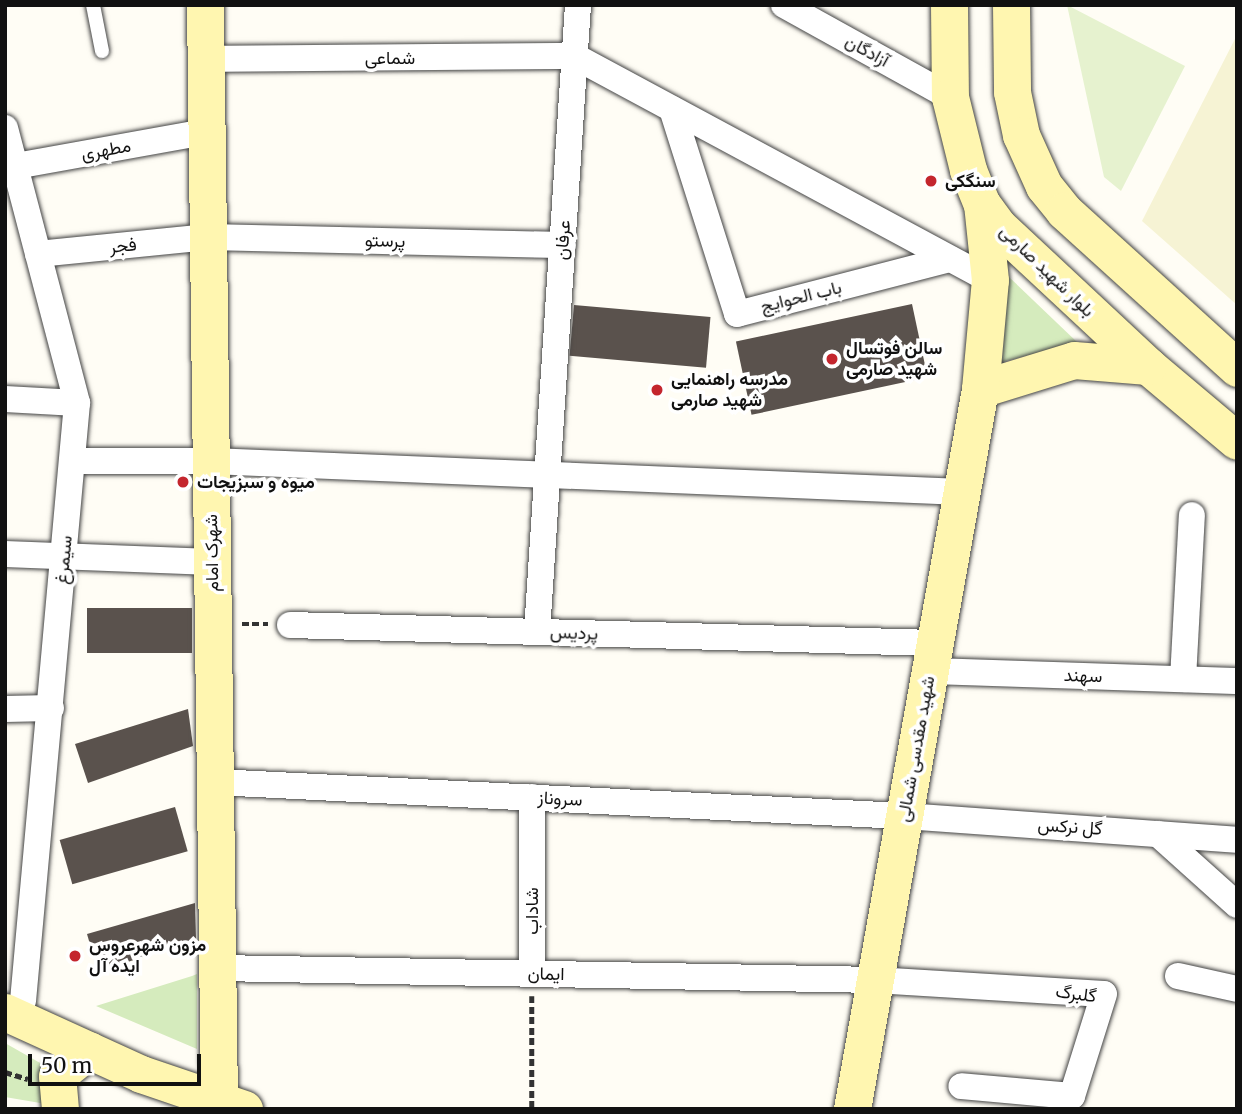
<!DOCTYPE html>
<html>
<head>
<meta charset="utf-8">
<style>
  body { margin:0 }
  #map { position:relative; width:1242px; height:1114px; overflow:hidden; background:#fffdf5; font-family:Merriweather,Vazirmatn,serif }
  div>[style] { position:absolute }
  .farmland>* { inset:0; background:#f6f3d4 }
  .green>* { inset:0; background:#d5ebbd }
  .pitch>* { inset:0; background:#e6f2cf }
  .building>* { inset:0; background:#5a524d; transform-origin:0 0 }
  .path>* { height:4.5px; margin-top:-2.25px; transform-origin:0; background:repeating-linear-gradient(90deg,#333 0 7px,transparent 0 10.5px) }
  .roads { filter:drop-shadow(0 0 2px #444) drop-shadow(0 0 2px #444) }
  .lane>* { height:14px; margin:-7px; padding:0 7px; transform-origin:7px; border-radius:7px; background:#fff }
  .street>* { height:26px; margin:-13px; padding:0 13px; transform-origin:13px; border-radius:13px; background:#fff }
  .secondary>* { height:37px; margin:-18.5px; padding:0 18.5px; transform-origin:18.5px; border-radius:18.5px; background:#fff6b0 }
  .dots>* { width:19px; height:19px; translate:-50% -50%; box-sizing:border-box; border:4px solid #fff; border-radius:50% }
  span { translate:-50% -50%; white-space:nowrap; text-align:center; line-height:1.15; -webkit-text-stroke:7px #fff; paint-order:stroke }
  .street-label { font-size:18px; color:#111 }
  .poi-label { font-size:18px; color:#111; font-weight:700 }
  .left { translate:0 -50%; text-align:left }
  .frame { position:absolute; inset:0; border:7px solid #111; pointer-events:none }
  .scale { position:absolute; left:28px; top:1054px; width:173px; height:32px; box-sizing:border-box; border:4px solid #111; border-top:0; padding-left:9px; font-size:21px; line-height:24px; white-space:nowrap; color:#111; -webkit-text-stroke:5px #fff; paint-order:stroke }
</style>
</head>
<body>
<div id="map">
  <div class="farmland">
    <i style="clip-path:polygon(1237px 35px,1237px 305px,1142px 221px)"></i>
  </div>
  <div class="green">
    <i style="clip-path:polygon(1009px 277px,1078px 343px,1002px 362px)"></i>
    <i style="clip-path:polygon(197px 974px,197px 1049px,96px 1006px,192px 976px)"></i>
    <i style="clip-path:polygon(5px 1043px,56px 1072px,46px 1104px,5px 1097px)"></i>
  </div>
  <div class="pitch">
    <i style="clip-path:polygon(1067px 5px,1185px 66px,1121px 191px,1104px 177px)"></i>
  </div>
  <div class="building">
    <i style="left:912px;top:304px;width:75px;height:180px;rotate:78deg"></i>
    <i style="left:574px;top:305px;width:137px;height:51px;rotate:5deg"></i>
    <i style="left:192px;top:608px;width:45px;height:105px;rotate:90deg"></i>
    <i style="clip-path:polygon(188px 709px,193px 746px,88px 783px,75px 744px)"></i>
    <i style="left:175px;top:807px;width:46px;height:120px;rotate:74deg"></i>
    <i style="clip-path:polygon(195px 903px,196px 939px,98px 972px,87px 934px)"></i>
  </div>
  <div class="path">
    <i style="left:242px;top:624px;width:26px"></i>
    <i style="left:532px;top:996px;width:113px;rotate:90deg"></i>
    <i style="left:5px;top:1072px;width:24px;rotate:17deg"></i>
  </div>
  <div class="roads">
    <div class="lane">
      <i style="left:93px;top:5px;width:47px;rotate:78.9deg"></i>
    </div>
    <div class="street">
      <i style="left:784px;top:5px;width:190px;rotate:29deg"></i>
      <i style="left:205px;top:59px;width:369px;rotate:-0.5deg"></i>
      <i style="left:574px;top:56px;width:472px;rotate:28.3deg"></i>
      <i style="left:672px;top:109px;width:215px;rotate:72.4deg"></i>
      <i style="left:737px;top:314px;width:220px;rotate:-14.5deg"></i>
      <i style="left:5px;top:128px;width:284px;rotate:75.3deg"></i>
      <i style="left:77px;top:403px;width:600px;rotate:95.16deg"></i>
      <i style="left:5px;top:168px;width:204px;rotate:-10.2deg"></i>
      <i style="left:38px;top:254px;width:171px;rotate:-5.7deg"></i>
      <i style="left:208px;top:237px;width:355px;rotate:1.3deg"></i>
      <i style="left:5px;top:399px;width:72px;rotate:3.2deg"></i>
      <i style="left:73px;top:461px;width:138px"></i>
      <i style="left:211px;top:461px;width:752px;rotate:2.36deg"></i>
      <i style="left:5px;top:554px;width:207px;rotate:2.2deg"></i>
      <i style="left:290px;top:625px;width:645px;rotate:1.6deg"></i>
      <i style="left:537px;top:632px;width:628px;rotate:-86.26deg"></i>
      <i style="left:930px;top:671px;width:307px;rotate:1.9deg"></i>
      <i style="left:1183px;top:679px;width:164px;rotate:-86.9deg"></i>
      <i style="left:5px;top:709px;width:46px;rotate:-1.2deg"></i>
      <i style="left:215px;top:782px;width:690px;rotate:2.83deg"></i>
      <i style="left:904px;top:816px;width:334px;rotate:4.1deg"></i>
      <i style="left:532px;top:797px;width:177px;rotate:90deg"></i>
      <i style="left:1158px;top:834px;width:106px;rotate:41.9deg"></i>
      <i style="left:217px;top:968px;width:658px;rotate:1.04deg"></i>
      <i style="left:875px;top:980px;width:229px;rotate:3.5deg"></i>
      <i style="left:1104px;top:994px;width:107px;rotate:107.4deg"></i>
      <i style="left:1072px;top:1096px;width:111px;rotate:-174.9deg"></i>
      <i style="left:1178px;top:976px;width:60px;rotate:12.4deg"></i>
    </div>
    <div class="secondary">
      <i style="left:205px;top:5px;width:1095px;rotate:89.27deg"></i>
      <i style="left:949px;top:5px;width:92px;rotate:89.4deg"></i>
      <i style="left:950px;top:97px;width:75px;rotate:76.1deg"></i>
      <i style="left:968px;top:170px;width:37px;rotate:68deg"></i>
      <i style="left:982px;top:204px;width:29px;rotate:54deg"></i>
      <i style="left:999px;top:227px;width:204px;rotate:43deg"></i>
      <i style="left:1148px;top:366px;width:116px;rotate:40.1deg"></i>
      <i style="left:1011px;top:5px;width:87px;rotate:89.3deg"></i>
      <i style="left:1012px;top:92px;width:44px;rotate:78.2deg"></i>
      <i style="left:1021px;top:135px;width:56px;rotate:65.7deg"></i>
      <i style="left:1044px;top:186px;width:32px;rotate:51deg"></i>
      <i style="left:1064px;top:211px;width:234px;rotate:42.2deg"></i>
      <i style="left:980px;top:389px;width:98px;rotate:-17.1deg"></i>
      <i style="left:1074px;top:360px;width:74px;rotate:4.6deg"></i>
      <i style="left:5px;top:1012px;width:149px;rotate:24.5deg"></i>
      <i style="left:141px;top:1074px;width:109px;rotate:18.8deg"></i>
      <i style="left:60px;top:1109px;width:33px;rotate:-95deg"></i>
      <i style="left:57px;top:1076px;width:41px;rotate:-39.1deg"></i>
      <i style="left:852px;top:1109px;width:731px;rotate:-79.92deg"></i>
      <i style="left:980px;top:389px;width:109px;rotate:-84.8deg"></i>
      <i style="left:990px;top:280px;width:76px;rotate:-96deg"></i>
    </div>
  </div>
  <div class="dots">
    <i style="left:931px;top:181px;background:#c4262e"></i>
    <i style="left:832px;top:359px;background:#c4262e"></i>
    <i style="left:657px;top:390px;background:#c4262e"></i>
    <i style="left:183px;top:482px;background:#c4262e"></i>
    <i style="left:75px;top:956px;background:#c4262e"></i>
  </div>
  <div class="street-label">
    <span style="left:867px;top:51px;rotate:29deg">آزادگان</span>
    <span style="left:390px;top:58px">شماعی</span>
    <span style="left:106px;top:150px;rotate:-10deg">مطهری</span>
    <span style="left:563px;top:240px;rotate:-86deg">عرفان</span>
    <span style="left:385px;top:241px;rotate:1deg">پرستو</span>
    <span style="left:123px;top:246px;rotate:-6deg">فجر</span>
    <span style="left:1047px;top:271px;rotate:44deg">بلوار شهید صارمی</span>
    <span style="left:801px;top:297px;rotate:-14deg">باب الحوایج</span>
    <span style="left:212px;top:553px;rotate:-91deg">شهرک امام</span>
    <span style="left:64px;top:560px;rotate:-85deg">سیمرغ</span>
    <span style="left:574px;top:633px;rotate:2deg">پردیس</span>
    <span style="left:1083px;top:676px;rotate:2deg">سهند</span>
    <span style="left:916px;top:749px;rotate:-80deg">شهید مقدسی شمالی</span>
    <span style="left:560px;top:799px;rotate:3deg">سروناز</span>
    <span style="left:1070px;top:827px;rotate:4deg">گل نرکس</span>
    <span style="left:532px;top:911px;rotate:-90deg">شاداب</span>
    <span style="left:546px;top:974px;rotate:1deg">ایمان</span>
    <span style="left:1076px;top:994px;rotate:7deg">گلبرگ</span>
  </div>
  <div class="poi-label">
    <span class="left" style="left:945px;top:181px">سنگکی</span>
    <span class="left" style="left:846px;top:359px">سالن فوتسال<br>شهید صارمی</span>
    <span class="left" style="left:671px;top:390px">مدرسه راهنمایی<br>شهید صارمی</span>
    <span class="left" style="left:197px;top:482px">میوه و سبزیجات</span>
    <span class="left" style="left:89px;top:956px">مزون شهرعروس<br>ایده آل</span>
  </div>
  <div class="frame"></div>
  <div class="scale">50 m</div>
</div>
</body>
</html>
